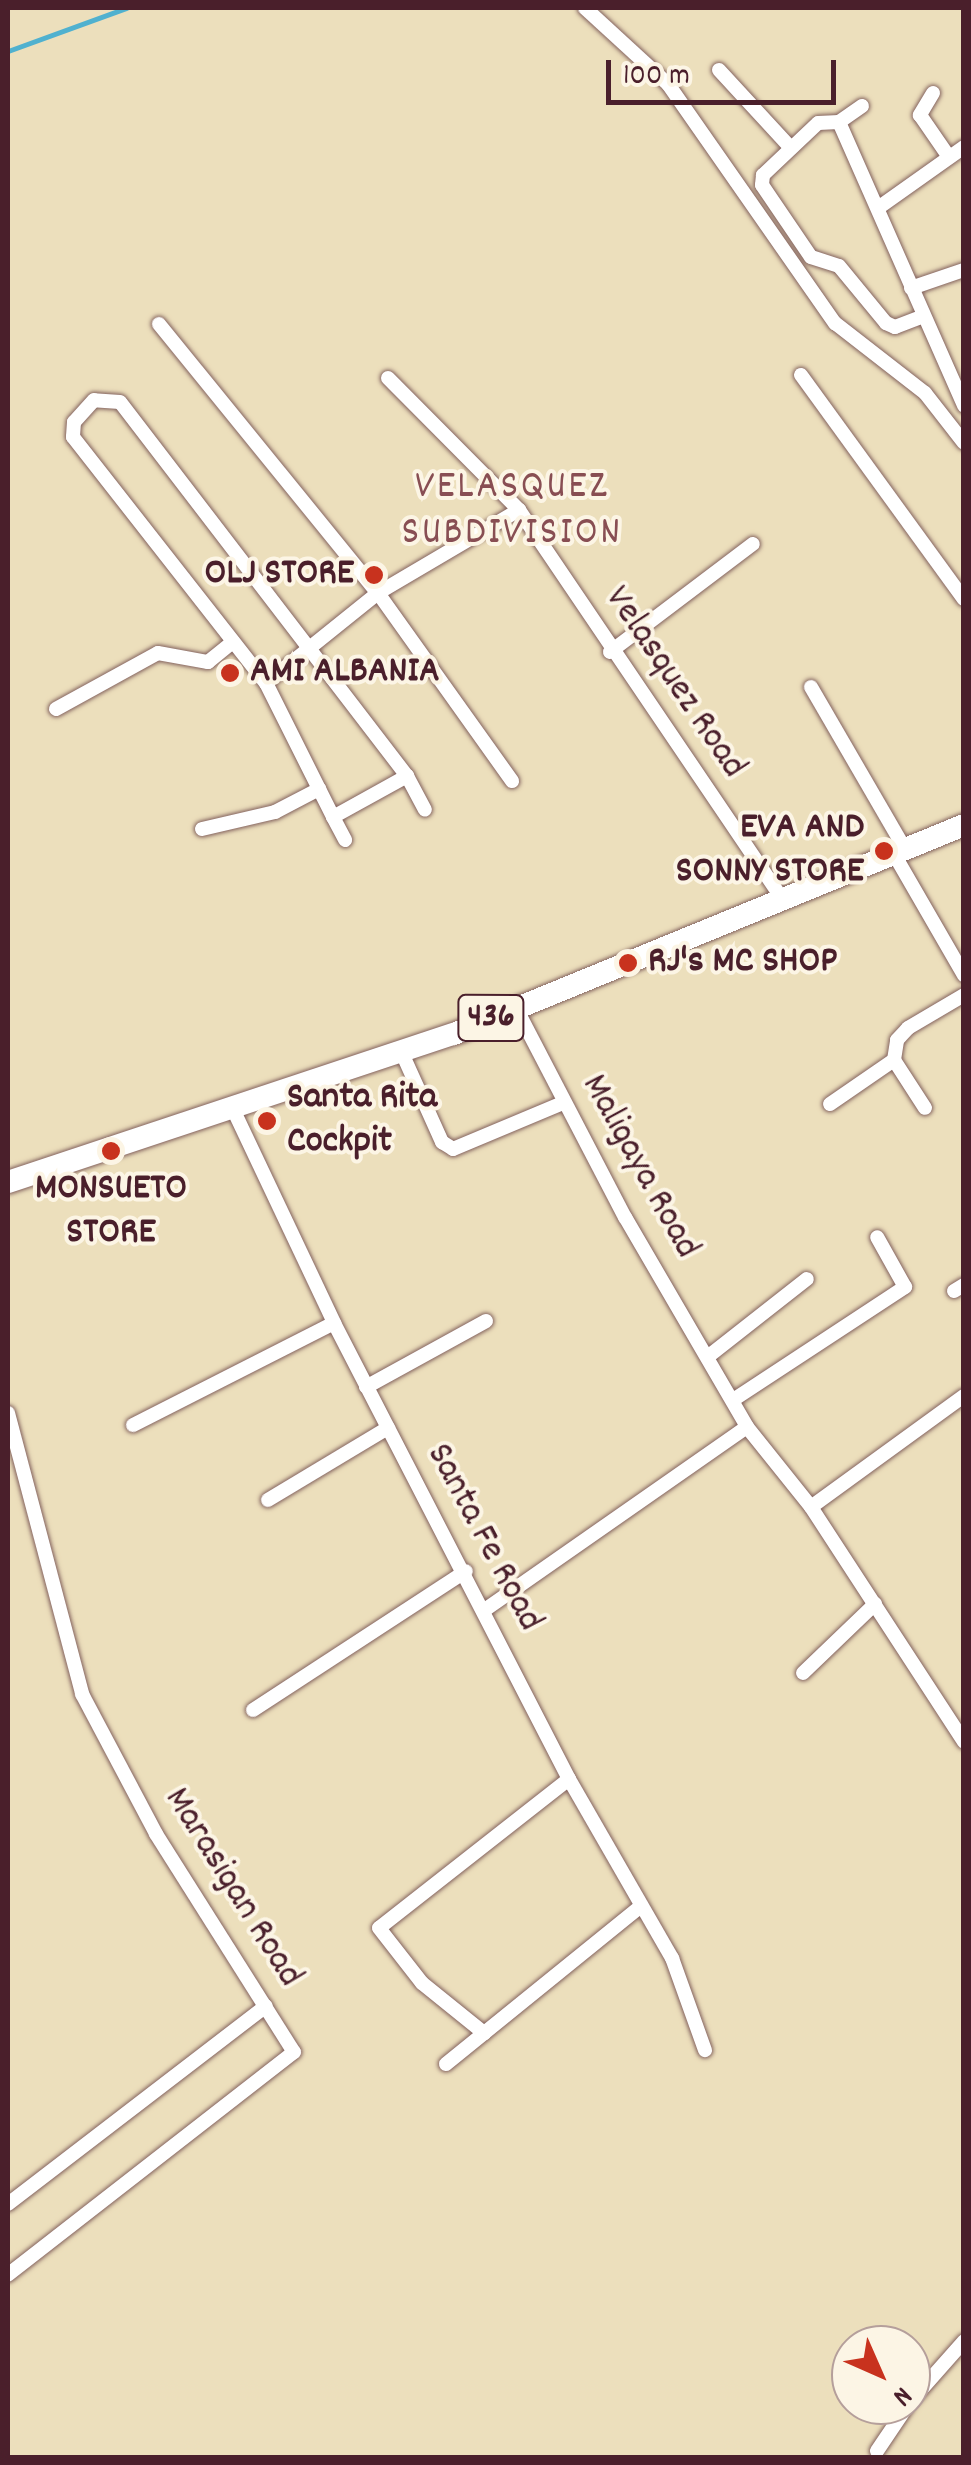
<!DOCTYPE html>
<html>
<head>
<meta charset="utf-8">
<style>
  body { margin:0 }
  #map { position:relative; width:971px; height:2465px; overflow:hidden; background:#ecdfbc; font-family:Dekko,sans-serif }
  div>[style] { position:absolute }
  .stream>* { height:5px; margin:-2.5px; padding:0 2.5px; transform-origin:2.5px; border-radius:2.5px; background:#50b1cf }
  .roads { filter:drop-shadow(0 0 2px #83625e) drop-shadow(0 0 2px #83625e) }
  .minor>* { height:14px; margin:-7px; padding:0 7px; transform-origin:7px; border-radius:7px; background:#fff }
  .primary>* { height:22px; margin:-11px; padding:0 11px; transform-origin:11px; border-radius:11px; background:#fff }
  .dots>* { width:28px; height:28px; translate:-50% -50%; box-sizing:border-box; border:5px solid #fcf5e5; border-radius:50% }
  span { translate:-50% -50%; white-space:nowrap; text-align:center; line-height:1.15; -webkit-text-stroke:8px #fcf5e5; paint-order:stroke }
  .shield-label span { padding:2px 8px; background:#fcf5e5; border:2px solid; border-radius:8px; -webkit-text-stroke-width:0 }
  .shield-label { font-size:35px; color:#4a1f2b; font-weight:700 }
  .poi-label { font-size:38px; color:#4a1f2b; font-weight:700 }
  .right { translate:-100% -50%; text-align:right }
  .left { translate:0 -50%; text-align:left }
  .street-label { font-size:38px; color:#4a1f2b }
  .neighbourhood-label { font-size:40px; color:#884e53; letter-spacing:2.5px }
  .frame { position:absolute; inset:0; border:10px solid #4a1f2b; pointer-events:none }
  .north { position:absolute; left:831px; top:2325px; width:100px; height:100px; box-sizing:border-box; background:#fcf5e5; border:2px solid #b59f9b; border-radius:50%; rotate:135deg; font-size:28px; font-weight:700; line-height:40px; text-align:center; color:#4a1f2b }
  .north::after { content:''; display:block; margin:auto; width:35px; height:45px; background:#c8321e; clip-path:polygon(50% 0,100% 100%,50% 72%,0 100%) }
  .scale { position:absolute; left:606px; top:60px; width:230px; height:45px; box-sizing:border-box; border:5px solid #4a1f2b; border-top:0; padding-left:12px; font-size:30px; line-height:35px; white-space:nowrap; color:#4a1f2b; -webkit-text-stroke:8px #fcf5e5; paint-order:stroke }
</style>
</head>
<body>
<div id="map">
  <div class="stream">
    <i style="left:8px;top:51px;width:126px;rotate:-20deg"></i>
  </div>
  <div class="roads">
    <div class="minor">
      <i style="left:585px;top:8px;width:113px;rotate:42.5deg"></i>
      <i style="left:668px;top:84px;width:292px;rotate:55.1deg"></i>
      <i style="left:835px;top:323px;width:114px;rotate:37.9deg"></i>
      <i style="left:925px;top:393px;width:63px;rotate:52deg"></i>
      <i style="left:719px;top:70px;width:106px;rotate:47.3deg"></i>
      <i style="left:933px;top:93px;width:26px;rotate:121deg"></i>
      <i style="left:920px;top:115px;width:51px;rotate:55.4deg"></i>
      <i style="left:862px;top:106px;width:28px;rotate:145deg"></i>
      <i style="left:839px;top:122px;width:21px;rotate:177deg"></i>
      <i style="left:818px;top:123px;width:76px;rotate:136.6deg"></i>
      <i style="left:763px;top:175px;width:10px;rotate:96deg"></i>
      <i style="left:762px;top:185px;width:87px;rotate:55.8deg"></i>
      <i style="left:811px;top:257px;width:29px;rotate:18deg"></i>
      <i style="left:839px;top:266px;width:74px;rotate:50.5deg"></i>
      <i style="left:886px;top:323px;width:10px;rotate:24deg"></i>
      <i style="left:895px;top:327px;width:30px;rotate:-21deg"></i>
      <i style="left:839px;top:122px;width:310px;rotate:66.2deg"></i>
      <i style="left:878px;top:208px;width:105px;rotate:-35.3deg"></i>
      <i style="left:911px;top:288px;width:56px;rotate:-18.8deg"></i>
      <i style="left:159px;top:324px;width:347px;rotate:50.9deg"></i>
      <i style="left:378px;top:593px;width:231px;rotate:54.5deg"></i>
      <i style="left:801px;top:375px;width:277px;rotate:54deg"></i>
      <i style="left:388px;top:378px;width:186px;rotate:45.2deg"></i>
      <i style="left:610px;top:652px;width:179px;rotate:-37.1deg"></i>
      <i style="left:266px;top:683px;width:144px;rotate:-38.8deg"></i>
      <i style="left:378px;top:593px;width:164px;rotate:-30.5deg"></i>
      <i style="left:519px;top:510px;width:466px;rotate:55.9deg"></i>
      <i style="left:811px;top:687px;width:187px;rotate:59.9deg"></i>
      <i style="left:56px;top:709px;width:116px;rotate:-28.8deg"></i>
      <i style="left:158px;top:653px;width:51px;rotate:10.2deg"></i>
      <i style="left:208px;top:662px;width:32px;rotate:-39deg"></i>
      <i style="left:407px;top:776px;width:38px;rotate:62deg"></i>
      <i style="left:333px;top:817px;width:85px;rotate:-29deg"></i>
      <i style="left:407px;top:776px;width:471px;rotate:-127.5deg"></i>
      <i style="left:120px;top:402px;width:26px;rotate:-176deg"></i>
      <i style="left:94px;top:400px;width:30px;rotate:132deg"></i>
      <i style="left:74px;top:422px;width:15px;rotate:94deg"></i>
      <i style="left:73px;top:437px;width:313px;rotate:51.9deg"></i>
      <i style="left:266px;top:683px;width:150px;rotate:63.4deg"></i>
      <i style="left:333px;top:817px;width:26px;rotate:62deg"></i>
      <i style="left:202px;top:829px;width:75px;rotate:-13.1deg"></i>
      <i style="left:275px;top:812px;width:50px;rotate:-27.6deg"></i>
      <i style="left:894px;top:854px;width:140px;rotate:60deg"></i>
      <i style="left:516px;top:1008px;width:236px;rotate:62.5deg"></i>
      <i style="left:625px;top:1217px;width:243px;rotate:59.8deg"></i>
      <i style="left:402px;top:1053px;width:98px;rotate:65.8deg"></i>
      <i style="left:442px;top:1142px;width:13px;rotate:32deg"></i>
      <i style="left:453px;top:1149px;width:119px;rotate:-22.7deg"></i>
      <i style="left:894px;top:1060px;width:57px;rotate:57.1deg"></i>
      <i style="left:830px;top:1104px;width:78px;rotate:-34.5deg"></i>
      <i style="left:894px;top:1060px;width:20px;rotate:-81deg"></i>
      <i style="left:897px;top:1040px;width:16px;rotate:-47deg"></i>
      <i style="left:908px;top:1028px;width:65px;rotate:-30.5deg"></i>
      <i style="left:233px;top:1109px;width:237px;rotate:64.7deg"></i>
      <i style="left:334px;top:1323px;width:513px;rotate:62.74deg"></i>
      <i style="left:569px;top:1779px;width:241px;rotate:141.9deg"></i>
      <i style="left:379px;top:1928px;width:70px;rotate:52deg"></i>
      <i style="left:422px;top:1983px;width:80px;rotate:38.9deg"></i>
      <i style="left:954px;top:1291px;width:12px;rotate:-31deg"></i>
      <i style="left:710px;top:1355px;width:123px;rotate:-38.1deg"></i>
      <i style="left:366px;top:1387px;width:137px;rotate:-28.8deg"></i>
      <i style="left:733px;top:1400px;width:206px;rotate:-33.3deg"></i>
      <i style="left:905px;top:1287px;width:57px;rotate:-119.2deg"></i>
      <i style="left:8px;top:1413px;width:291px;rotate:75.2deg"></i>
      <i style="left:82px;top:1694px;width:158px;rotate:62.1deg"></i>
      <i style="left:156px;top:1834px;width:258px;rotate:57.7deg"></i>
      <i style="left:294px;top:2052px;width:363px;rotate:142.1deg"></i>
      <i style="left:133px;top:1425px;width:225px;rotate:-26.9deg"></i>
      <i style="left:268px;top:1500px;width:140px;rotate:-31deg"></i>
      <i style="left:811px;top:1507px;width:189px;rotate:-36deg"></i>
      <i style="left:486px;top:1609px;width:318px;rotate:-34.9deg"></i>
      <i style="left:747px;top:1427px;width:102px;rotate:51.3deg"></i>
      <i style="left:811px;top:1507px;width:280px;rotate:56.9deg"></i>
      <i style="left:803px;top:1673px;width:100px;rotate:-43.8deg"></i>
      <i style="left:253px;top:1710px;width:254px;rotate:-33.1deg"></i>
      <i style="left:569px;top:1779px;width:207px;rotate:60.1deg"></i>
      <i style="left:672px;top:1958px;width:98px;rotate:70.3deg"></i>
      <i style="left:446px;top:2064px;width:250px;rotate:-39deg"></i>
      <i style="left:8px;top:2204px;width:325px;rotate:-37.5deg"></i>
      <i style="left:911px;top:2401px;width:80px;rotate:-48.5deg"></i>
      <i style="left:877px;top:2451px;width:55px;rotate:-56deg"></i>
    </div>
    <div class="primary">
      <i style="left:8px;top:1182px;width:470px;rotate:-18.4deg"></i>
      <i style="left:454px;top:1034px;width:551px;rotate:-22.28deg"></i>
    </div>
  </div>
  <div class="dots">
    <i style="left:374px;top:575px;background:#c8321e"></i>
    <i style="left:230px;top:673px;background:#c8321e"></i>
    <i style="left:884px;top:851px;background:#c8321e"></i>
    <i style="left:628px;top:963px;background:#c8321e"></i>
    <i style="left:267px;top:1121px;background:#c8321e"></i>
    <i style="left:111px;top:1151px;background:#c8321e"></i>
  </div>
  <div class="shield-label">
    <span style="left:491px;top:1018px">436</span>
  </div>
  <div class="poi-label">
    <span class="right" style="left:354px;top:575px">OLJ STORE</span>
    <span class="left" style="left:250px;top:673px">AMI ALBANIA</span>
    <span class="right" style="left:864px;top:851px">EVA AND<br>SONNY STORE</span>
    <span class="left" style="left:648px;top:963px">RJ's MC SHOP</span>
    <span class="left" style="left:287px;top:1121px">Santa Rita<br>Cockpit</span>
    <span style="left:111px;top:1212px">MONSUETO<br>STORE</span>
  </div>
  <div class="street-label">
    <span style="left:674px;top:683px;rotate:56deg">Velasquez Road</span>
    <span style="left:639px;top:1167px;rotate:61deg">Maligaya Road</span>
    <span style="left:483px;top:1538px;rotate:62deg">Santa Fe Road</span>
    <span style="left:232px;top:1888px;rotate:58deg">Marasigan Road</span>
  </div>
  <div class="neighbourhood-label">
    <span style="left:512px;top:512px">VELASQUEZ<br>SUBDIVISION</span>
  </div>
  <div class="frame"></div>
  <div class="north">N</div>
  <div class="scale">100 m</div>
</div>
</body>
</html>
